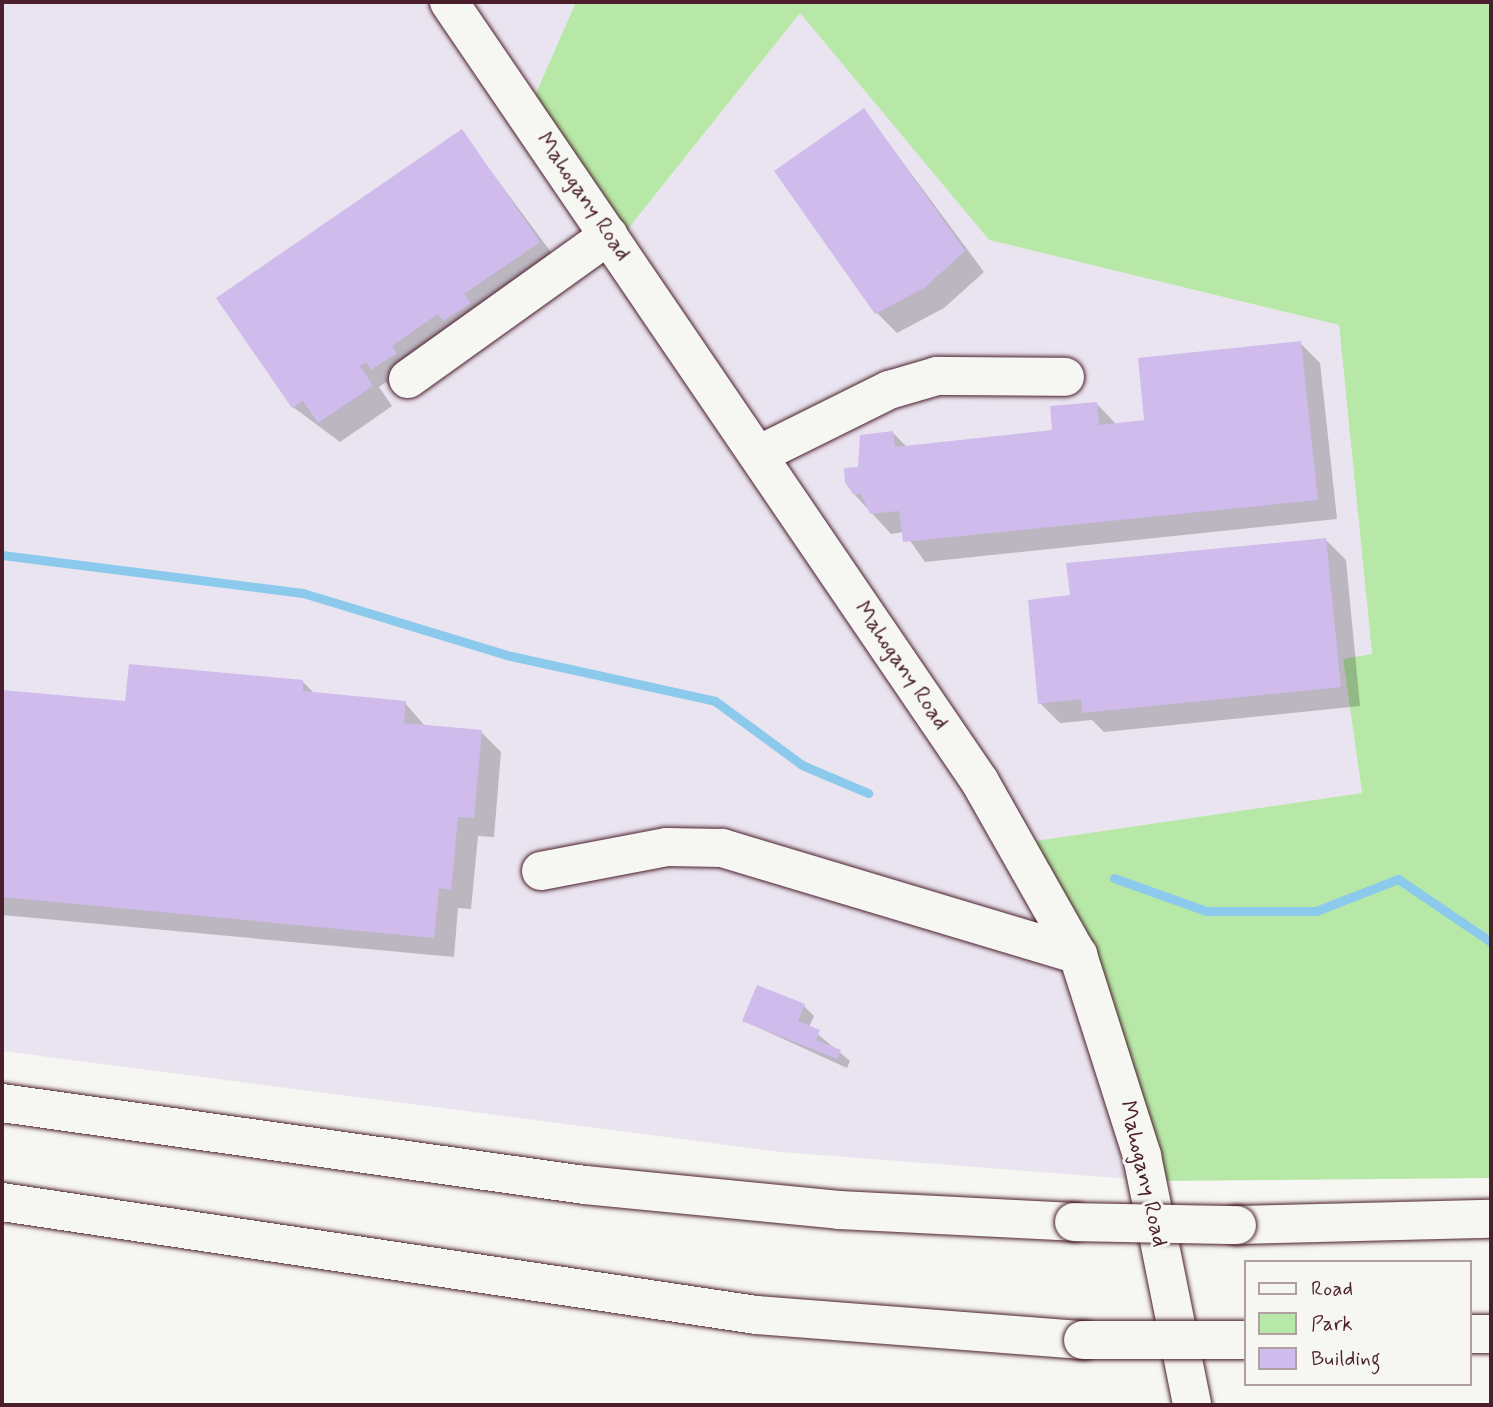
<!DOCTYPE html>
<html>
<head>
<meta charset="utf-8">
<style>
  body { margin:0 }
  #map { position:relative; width:1493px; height:1407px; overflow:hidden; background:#f6f6f2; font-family:Mynerve,sans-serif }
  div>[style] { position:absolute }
  .built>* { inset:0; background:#eae4f0 }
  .green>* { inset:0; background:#b7e8a7 }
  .shadow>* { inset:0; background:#0003 }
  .stream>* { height:9px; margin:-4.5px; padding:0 4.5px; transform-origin:4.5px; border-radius:4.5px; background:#8bcaec }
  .building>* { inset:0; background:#cfbbec }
  .roads { filter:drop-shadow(0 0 2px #4a1f2b) drop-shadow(0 0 2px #4a1f2b) }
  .minor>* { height:38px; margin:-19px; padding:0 19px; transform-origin:19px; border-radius:19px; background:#f6f6f2 }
  .highway>* { height:38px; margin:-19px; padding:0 19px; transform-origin:19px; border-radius:19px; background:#f6f6f2 }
  .bridges { filter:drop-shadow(0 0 2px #4a1f2b) drop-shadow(0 0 2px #4a1f2b) }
  .highway-bridge>* { height:38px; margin:-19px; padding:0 19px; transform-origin:19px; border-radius:19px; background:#f6f6f2 }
  span { translate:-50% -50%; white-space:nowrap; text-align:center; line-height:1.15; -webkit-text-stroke:6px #f6f6f2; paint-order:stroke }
  .street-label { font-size:23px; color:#4a1f2b }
  .frame { position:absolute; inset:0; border:4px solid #4a1f2b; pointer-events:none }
  .legend { position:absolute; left:1244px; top:1260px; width:228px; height:126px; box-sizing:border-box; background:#f6f6f2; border:2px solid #b1a0a2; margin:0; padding:9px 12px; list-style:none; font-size:21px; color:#4a1f2b }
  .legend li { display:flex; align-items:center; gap:14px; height:35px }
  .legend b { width:35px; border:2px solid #b1a0a2 }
</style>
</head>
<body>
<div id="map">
  <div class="built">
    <i style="clip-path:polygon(2px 2px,576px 2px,529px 109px,620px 239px,800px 13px,989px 240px,1339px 325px,1372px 655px,1343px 659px,1362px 793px,1029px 843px,1157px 1181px,781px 1152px,2px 1051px)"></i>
  </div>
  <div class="green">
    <i style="clip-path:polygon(576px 2px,1491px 2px,1491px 1178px,1157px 1181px,1028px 842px,1362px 793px,1343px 659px,1372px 654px,1339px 325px,989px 240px,800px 13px,620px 239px,529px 109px)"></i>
  </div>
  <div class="shadow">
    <i style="clip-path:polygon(864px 110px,984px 272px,944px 308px,897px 333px,877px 313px)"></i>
    <i style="clip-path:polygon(461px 131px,559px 263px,393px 389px,386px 382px,379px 387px,392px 406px,340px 442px,293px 407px)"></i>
    <i style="clip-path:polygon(1300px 343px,1320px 363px,1337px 519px,925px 562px,904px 532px,891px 534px,854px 494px,860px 468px,893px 433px,907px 447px,1054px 432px,1096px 403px,1116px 424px,1146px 422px)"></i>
    <i style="clip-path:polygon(1326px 540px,1346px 560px,1360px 706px,1104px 732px,1092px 720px,1060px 723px,1040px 703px,1071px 597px)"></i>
    <i style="clip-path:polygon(303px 682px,315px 694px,405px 703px,425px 726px,481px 732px,501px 752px,494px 837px,478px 836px,471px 909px,458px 908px,454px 957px,2px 915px,2px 692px,127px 703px)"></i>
    <i style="clip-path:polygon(804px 1006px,814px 1016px,809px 1027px,850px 1061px,847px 1068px,744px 1021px)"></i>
  </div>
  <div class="stream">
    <i style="left:2px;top:555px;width:303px;rotate:7.2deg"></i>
    <i style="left:303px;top:593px;width:217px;rotate:16.9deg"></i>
    <i style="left:511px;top:656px;width:209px;rotate:12.4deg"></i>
    <i style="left:715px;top:701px;width:108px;rotate:36.3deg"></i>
    <i style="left:802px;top:765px;width:72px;rotate:23deg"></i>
    <i style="left:1114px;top:878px;width:98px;rotate:19.7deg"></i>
    <i style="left:1206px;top:911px;width:110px"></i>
    <i style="left:1316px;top:911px;width:88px;rotate:-21.3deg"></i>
    <i style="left:1398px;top:879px;width:112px;rotate:34.1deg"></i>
  </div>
  <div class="building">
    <i style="clip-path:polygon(864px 108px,965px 251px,924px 288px,875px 314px,774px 171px)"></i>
    <i style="clip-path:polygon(462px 129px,540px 242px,464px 294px,471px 303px,443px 321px,438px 314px,392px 346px,397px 353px,371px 370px,366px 362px,360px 366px,373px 386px,318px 423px,303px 401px,292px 408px,216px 298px)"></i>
    <i style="clip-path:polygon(1301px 341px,1318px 500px,903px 542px,899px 511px,870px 514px,861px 494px,853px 494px,845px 482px,844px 468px,858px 467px,860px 435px,893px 431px,895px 447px,1052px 430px,1050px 406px,1097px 402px,1099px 425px,1144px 420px,1138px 358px)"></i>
    <i style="clip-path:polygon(1326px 538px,1341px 687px,1082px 713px,1081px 699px,1038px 704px,1028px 600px,1070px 595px,1066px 563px)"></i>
    <i style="clip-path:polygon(129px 664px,303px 680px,303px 691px,406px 701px,404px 723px,482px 730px,474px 818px,458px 817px,451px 890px,439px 888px,434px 938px,2px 897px,2px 690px,125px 701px)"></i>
    <i style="clip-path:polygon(757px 985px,805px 1004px,798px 1021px,820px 1030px,816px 1040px,841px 1050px,837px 1059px,742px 1021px)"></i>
  </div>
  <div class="roads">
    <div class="minor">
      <i style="left:449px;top:2px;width:944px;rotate:55.75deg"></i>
      <i style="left:980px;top:782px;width:199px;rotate:60.5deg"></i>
      <i style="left:1078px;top:955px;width:211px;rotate:72.3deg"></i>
      <i style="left:1142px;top:1156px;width:254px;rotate:78.6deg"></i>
      <i style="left:408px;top:379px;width:247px;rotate:-35.6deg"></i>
      <i style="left:758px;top:455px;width:146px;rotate:-26.4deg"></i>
      <i style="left:889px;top:390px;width:50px;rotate:-16.3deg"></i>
      <i style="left:937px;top:376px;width:128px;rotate:0.4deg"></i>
      <i style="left:541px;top:871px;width:128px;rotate:-10.8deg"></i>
      <i style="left:667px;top:847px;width:55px;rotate:1deg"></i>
      <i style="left:722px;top:848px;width:372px;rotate:16.7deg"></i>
    </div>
    <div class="highway">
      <i style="left:2px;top:1103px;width:589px;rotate:8.01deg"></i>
      <i style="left:585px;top:1185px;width:255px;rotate:5.6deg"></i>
      <i style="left:839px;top:1210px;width:235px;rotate:2.9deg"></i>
      <i style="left:2px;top:1202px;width:762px;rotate:8.52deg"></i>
      <i style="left:756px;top:1315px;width:328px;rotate:4.4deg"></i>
      <i style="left:1237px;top:1225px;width:254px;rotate:-1.4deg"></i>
      <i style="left:1470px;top:1334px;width:21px"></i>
    </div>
  </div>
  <div class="bridges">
    <div class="highway-bridge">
      <i style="left:1074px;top:1222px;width:163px;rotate:1.1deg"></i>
      <i style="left:1083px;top:1340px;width:163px"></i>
    </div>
  </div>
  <div class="street-label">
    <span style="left:583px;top:197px;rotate:56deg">Mahogany Road</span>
    <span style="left:901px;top:666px;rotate:56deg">Mahogany Road</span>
    <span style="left:1143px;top:1174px;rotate:77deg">Mahogany Road</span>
  </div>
  <div class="frame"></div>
  <ul class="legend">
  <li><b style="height:9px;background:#f6f6f2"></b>Road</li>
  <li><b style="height:19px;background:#b7e8a7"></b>Park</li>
  <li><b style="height:19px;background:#cfbbec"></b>Building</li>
  </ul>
</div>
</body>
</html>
